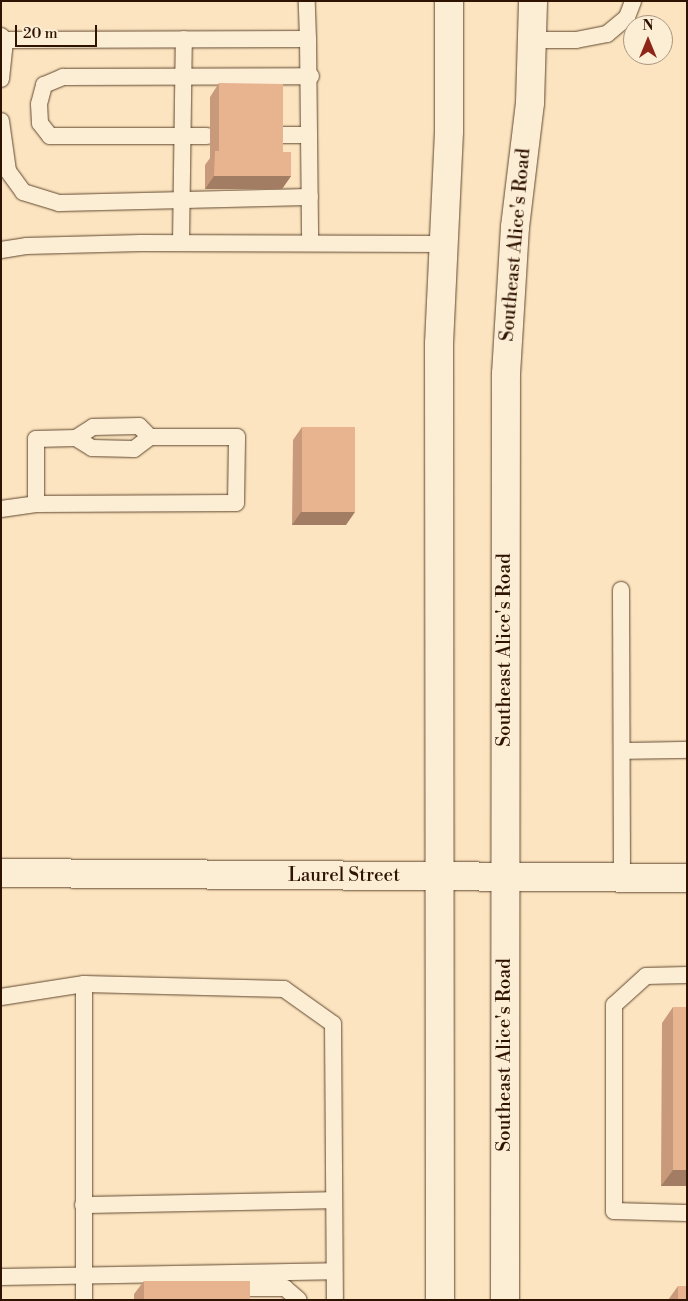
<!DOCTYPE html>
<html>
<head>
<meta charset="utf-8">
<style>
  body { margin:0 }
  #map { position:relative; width:688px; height:1301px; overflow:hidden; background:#fbe4bf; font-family:"Libre Bodoni",serif }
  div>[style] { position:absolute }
  .roads { filter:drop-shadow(0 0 1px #614730) drop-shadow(0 0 1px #614730) }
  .lane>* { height:16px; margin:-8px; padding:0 8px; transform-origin:8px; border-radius:8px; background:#fcedd5 }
  .street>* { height:28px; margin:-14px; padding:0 14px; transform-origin:14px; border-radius:14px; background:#fcedd5 }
  .secondary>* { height:28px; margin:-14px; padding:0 14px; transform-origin:14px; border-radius:14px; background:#fcedd5 }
  .wall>* { inset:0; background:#c89a7b }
  .shaded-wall>* { inset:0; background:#a27d64 }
  .building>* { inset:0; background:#e8b38f; transform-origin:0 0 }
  span { translate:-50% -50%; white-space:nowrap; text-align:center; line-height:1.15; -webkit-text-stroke:4px #fcedd5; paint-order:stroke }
  .street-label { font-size:19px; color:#2e1300 }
  .frame { position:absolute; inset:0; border:2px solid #2e1300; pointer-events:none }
  .north { position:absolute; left:623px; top:15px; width:50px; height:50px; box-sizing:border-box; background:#fcedd5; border:1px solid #aa9680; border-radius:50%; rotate:0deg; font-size:14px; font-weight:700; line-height:20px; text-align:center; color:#2e1300 }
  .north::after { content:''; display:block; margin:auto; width:18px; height:22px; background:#8f2418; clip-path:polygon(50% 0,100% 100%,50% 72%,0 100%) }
  .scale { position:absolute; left:15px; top:25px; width:82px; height:22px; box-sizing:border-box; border:2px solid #2e1300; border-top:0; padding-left:6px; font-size:15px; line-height:18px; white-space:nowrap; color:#2e1300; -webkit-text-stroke:4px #fcedd5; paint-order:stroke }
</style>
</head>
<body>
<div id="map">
  <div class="roads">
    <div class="lane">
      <i style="left:1px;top:36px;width:6px;rotate:45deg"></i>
      <i style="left:5px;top:40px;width:303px;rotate:-0.2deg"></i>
      <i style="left:308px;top:39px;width:38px;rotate:-92deg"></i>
      <i style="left:308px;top:39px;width:203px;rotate:89.4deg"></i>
      <i style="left:533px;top:40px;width:43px"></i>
      <i style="left:576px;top:40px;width:32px;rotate:-11deg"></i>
      <i style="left:607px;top:34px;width:26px;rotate:-40deg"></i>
      <i style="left:627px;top:17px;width:17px;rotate:-69deg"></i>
      <i style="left:1px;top:79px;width:39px;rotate:-84deg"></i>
      <i style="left:1px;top:121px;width:50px;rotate:82deg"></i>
      <i style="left:8px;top:171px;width:26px;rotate:54deg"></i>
      <i style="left:23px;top:192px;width:38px;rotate:17deg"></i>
      <i style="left:59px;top:203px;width:251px;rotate:-1.4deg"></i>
      <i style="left:274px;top:135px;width:35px"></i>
      <i style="left:207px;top:136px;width:157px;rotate:180deg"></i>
      <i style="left:50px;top:136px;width:16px;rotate:-128deg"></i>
      <i style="left:40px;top:123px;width:19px;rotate:-93deg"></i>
      <i style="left:39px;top:104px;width:20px;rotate:-75deg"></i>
      <i style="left:44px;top:85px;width:21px;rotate:-23deg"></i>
      <i style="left:63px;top:77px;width:248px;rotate:-0.2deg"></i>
      <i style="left:181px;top:243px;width:204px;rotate:-89.2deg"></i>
      <i style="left:1px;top:250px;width:25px;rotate:-9deg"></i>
      <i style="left:26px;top:246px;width:115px;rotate:-1.5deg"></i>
      <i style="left:141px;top:243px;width:302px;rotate:0.2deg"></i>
      <i style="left:76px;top:438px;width:20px;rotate:-33deg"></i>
      <i style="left:93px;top:427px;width:46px;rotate:-1.2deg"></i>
      <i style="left:139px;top:426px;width:16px;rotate:45deg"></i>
      <i style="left:1px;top:509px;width:35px;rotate:-8deg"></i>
      <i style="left:36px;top:504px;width:200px;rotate:-0.3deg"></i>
      <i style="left:236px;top:503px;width:66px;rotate:-89.1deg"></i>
      <i style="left:237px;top:437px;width:87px;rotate:180deg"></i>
      <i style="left:150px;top:437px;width:20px;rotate:143deg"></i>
      <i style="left:134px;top:449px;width:42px;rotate:-178.6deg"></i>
      <i style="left:92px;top:448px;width:19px;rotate:-148deg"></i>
      <i style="left:76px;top:438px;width:40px;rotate:178.6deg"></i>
      <i style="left:36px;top:439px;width:65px;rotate:90deg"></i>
      <i style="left:621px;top:590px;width:288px;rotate:89.8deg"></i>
      <i style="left:622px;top:751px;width:65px;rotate:-0.9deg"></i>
      <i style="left:687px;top:975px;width:41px;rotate:178.6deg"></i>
      <i style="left:646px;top:976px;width:43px;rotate:137.8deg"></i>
      <i style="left:614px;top:1005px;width:206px;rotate:90deg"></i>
      <i style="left:614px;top:1211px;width:73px;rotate:1.6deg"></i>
      <i style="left:84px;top:984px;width:200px;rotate:1.4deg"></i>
      <i style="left:284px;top:989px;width:60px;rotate:35.5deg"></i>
      <i style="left:333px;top:1024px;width:276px;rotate:89.6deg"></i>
      <i style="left:1px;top:997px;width:84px;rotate:-8.9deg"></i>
      <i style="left:84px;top:984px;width:316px;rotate:90deg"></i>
      <i style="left:83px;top:1205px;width:251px;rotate:-1.1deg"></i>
      <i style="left:1px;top:1277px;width:333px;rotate:-1deg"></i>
      <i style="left:229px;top:1288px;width:56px"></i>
      <i style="left:285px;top:1288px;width:18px;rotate:41deg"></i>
    </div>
    <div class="street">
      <i style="left:1px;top:873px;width:686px;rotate:0.42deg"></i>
    </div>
    <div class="secondary">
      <i style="left:440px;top:1300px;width:956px;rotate:-90.06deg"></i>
      <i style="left:439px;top:344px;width:213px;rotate:-87.3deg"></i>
      <i style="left:449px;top:131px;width:130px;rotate:-90deg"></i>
      <i style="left:505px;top:1300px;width:926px;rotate:-89.94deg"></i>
      <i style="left:506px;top:374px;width:147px;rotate:-86.5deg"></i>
      <i style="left:515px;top:227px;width:125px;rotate:-83.1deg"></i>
      <i style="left:530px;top:103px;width:102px;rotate:-88.3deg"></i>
    </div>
  </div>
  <div class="wall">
    <i style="clip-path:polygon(219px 83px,291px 176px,282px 189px,205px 189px,205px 165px,210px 158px,210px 97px)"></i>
    <i style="clip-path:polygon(302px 427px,346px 525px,292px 525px,293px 440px)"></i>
    <i style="clip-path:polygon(673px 1007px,687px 1007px,687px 1186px,661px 1186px,662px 1023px)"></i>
    <i style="clip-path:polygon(144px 1281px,250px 1300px,134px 1300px,134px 1294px)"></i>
    <i style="clip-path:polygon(678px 1286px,687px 1300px,668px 1300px)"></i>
  </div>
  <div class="shaded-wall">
    <i style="clip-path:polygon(214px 176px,291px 176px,282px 189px,205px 189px)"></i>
    <i style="clip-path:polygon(301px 512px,355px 512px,346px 525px,292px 525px)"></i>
    <i style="clip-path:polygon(673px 1170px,687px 1170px,687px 1186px,661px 1186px)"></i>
  </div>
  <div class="building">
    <i style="clip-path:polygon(219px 83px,283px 84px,283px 152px,291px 152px,291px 176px,214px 176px,215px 151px,219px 151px)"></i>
    <i style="left:302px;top:427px;width:53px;height:85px"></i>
    <i style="left:673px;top:1007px;width:14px;height:163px"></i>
    <i style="left:144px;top:1281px;width:106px;height:19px"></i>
    <i style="left:678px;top:1286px;width:9px;height:14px"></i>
  </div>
  <div class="street-label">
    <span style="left:516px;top:245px;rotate:-85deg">Southeast Alice's Road</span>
    <span style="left:505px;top:650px;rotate:-90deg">Southeast Alice's Road</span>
    <span style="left:344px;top:876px">Laurel Street</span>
    <span style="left:505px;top:1055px;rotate:-90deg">Southeast Alice's Road</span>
  </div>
  <div class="frame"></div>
  <div class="north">N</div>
  <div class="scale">20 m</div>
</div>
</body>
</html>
